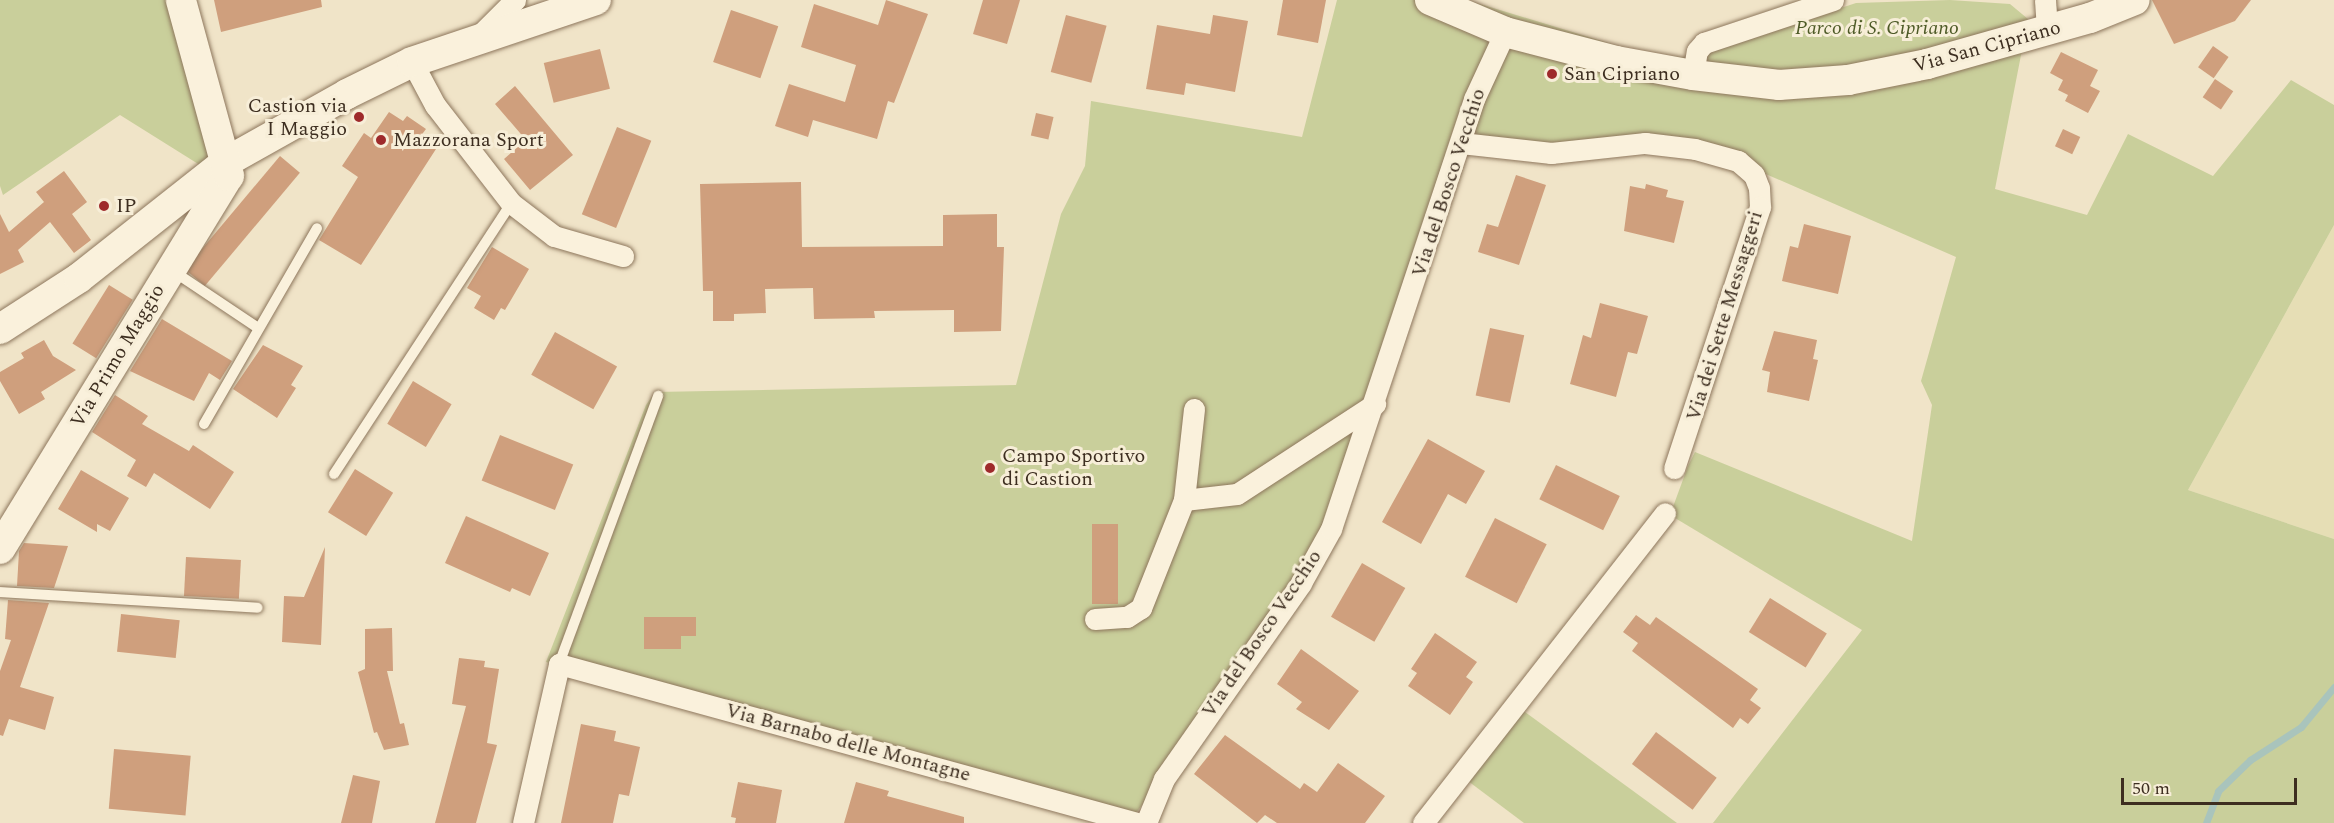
<!DOCTYPE html>
<html>
<head>
<meta charset="utf-8">
<style>
  body { margin:0 }
  #map { position:relative; width:2334px; height:823px; overflow:hidden; background:#f0e4c8; font-family:Spectral,serif }
  div>[style] { position:absolute }
  .farmland>* { inset:0; background:#e6deb5 }
  .green>* { inset:0; background:#c9cf9b }
  .stream>* { height:7px; margin:-3.5px; padding:0 3.5px; transform-origin:3.5px; border-radius:3.5px; background:#a9c4bc }
  .building>* { inset:0; background:#cf9f7d; transform-origin:0 0 }
  .roads { filter:drop-shadow(0 0 2px #8d765c) drop-shadow(0 0 2px #8d765c) }
  .lane>* { height:10px; margin:-5px; padding:0 5px; transform-origin:5px; border-radius:5px; background:#faf1dc }
  .street>* { height:21px; margin:-10.5px; padding:0 10.5px; transform-origin:10.5px; border-radius:10.5px; background:#faf1dc }
  .secondary>* { height:30px; margin:-15px; padding:0 15px; transform-origin:15px; border-radius:15px; background:#faf1dc }
  .dots>* { width:16px; height:16px; translate:-50% -50%; box-sizing:border-box; border:3px solid #f7eed8; border-radius:50% }
  span { translate:-50% -50%; white-space:nowrap; text-align:center; line-height:1.15; -webkit-text-stroke:6px #f7eed8; paint-order:stroke }
  .park-label { font-size:20px; color:#4d5a26; font-style:italic }
  .street-label { font-size:20px; color:#3d2e20 }
  .poi-label { font-size:20px; color:#3d2e20 }
  .left { translate:0 -50%; text-align:left }
  .right { translate:-100% -50%; text-align:right }
  .scale { position:absolute; left:2121px; top:778px; width:176px; height:27px; box-sizing:border-box; border:3px solid #3d2e20; border-top:0; padding-left:8px; font-size:18px; line-height:21px; white-space:nowrap; color:#3d2e20; -webkit-text-stroke:4px #f7eed8; paint-order:stroke }
</style>
</head>
<body>
<div id="map">
  <div class="farmland">
    <i style="clip-path:polygon(2334px 225px,2334px 539px,2188px 490px)"></i>
  </div>
  <div class="green">
    <i style="clip-path:polygon(0 0,168px 0,219px 177px,120px 115px,3px 195px,0 186px)"></i>
    <i style="clip-path:polygon(1337px 0,1467px 0,1638px 52px,1706px 60px,1707px 52px,1856px 3px,1950px 0,2010px 4px,2028px 19px,1995px 189px,2087px 215px,2128px 134px,2213px 176px,2291px 80px,2334px 105px,2334px 225px,2188px 490px,2334px 539px,2334px 823px,1713px 823px,1862px 630px,1670px 515px,1688px 466px,1695px 452px,1912px 541px,1932px 405px,1921px 381px,1956px 257px,1752px 168px,1695px 149px,1579px 153px,1463px 141px,1389px 389px,1334px 531px,1164px 779px,1134px 815px,1044px 806px,546px 662px,646px 405px,655px 392px,1016px 385px,1061px 214px,1085px 166px,1091px 101px,1302px 137px)"></i>
    <i style="clip-path:polygon(1514px 704px,1677px 823px,1524px 823px,1456px 772px)"></i>
  </div>
  <div class="stream">
    <i style="left:2206px;top:823px;width:34px;rotate:-69deg"></i>
    <i style="left:2218px;top:791px;width:45px;rotate:-44.1deg"></i>
    <i style="left:2250px;top:760px;width:61px;rotate:-32.9deg"></i>
    <i style="left:2301px;top:727px;width:52px;rotate:-50.5deg"></i>
  </div>
  <div class="building">
    <i style="clip-path:polygon(214px 0,321px 0,322px 7px,221px 32px)"></i>
    <i style="clip-path:polygon(886px 0,928px 14px,894px 103px,888px 101px,877px 139px,813px 120px,808px 137px,775px 126px,789px 84px,845px 102px,856px 65px,801px 47px,814px 4px,878px 25px)"></i>
    <i style="clip-path:polygon(983px 0,1020px 0,1007px 44px,973px 34px)"></i>
    <i style="clip-path:polygon(1283px 0,1326px 0,1318px 43px,1277px 35px)"></i>
    <i style="clip-path:polygon(2152px 0,2251px 0,2235px 21px,2174px 44px)"></i>
    <i style="left:731px;top:10px;width:50px;height:55px;rotate:19deg"></i>
    <i style="left:1066px;top:15px;width:42px;height:59px;rotate:15deg"></i>
    <i style="clip-path:polygon(1213px 15px,1248px 21px,1235px 92px,1186px 83px,1184px 95px,1146px 89px,1157px 25px,1210px 34px)"></i>
    <i style="left:2213px;top:46px;width:19px;height:26px;rotate:35deg"></i>
    <i style="left:600px;top:49px;width:41px;height:58px;rotate:76deg"></i>
    <i style="clip-path:polygon(2061px 52px,2098px 70px,2090px 86px,2100px 91px,2088px 113px,2065px 101px,2068px 95px,2058px 90px,2063px 80px,2050px 73px)"></i>
    <i style="left:2215px;top:79px;width:22px;height:22px;rotate:34deg"></i>
    <i style="clip-path:polygon(515px 86px,573px 155px,530px 190px,504px 159px,526px 140px,495px 104px)"></i>
    <i style="clip-path:polygon(389px 112px,403px 121px,407px 116px,426px 129px,420px 137px,436px 149px,361px 265px,319px 240px,358px 177px,342px 166px,364px 133px,371px 138px)"></i>
    <i style="left:1036px;top:113px;width:18px;height:23px;rotate:13deg"></i>
    <i style="left:617px;top:127px;width:37px;height:94px;rotate:22deg"></i>
    <i style="left:2063px;top:129px;width:19px;height:19px;rotate:25deg"></i>
    <i style="left:280px;top:156px;width:26px;height:148px;rotate:40deg"></i>
    <i style="clip-path:polygon(64px 171px,87px 202px,72px 214px,91px 240px,74px 253px,50px 222px,18px 250px,24px 262px,0 274px,0 214px,9px 232px,44px 202px,36px 192px)"></i>
    <i style="clip-path:polygon(1516px 175px,1546px 185px,1519px 265px,1478px 252px,1487px 224px,1498px 227px)"></i>
    <i style="clip-path:polygon(801px 182px,802px 247px,943px 246px,943px 215px,997px 214px,997px 247px,1004px 247px,1001px 331px,954px 332px,954px 310px,874px 311px,875px 318px,814px 319px,813px 288px,765px 289px,766px 313px,734px 314px,734px 321px,713px 321px,713px 291px,703px 291px,700px 184px)"></i>
    <i style="clip-path:polygon(1646px 184px,1668px 190px,1666px 197px,1684px 201px,1674px 243px,1624px 231px,1630px 186px,1645px 189px)"></i>
    <i style="clip-path:polygon(1804px 224px,1851px 236px,1838px 294px,1782px 281px,1790px 246px,1798px 248px)"></i>
    <i style="clip-path:polygon(492px 247px,529px 269px,505px 310px,501px 308px,494px 320px,474px 308px,481px 296px,467px 288px)"></i>
    <i style="left:109px;top:285px;width:28px;height:69px;rotate:32deg"></i>
    <i style="clip-path:polygon(1600px 303px,1648px 316px,1637px 354px,1628px 352px,1616px 397px,1570px 384px,1583px 335px,1591px 338px)"></i>
    <i style="clip-path:polygon(162px 319px,232px 361px,220px 380px,209px 373px,194px 401px,130px 371px)"></i>
    <i style="left:1490px;top:328px;width:35px;height:69px;rotate:12deg"></i>
    <i style="clip-path:polygon(1774px 331px,1817px 340px,1813px 359px,1818px 360px,1809px 401px,1767px 392px,1770px 372px,1762px 370px)"></i>
    <i style="left:555px;top:332px;width:71px;height:49px;rotate:29deg"></i>
    <i style="clip-path:polygon(44px 340px,53px 356px,76px 370px,41px 392px,45px 399px,19px 414px,0 381px,0 372px,24px 358px,21px 353px)"></i>
    <i style="clip-path:polygon(263px 345px,303px 366px,291px 385px,296px 388px,277px 418px,233px 389px)"></i>
    <i style="left:413px;top:381px;width:45px;height:50px;rotate:31deg"></i>
    <i style="clip-path:polygon(115px 395px,148px 416px,142px 424px,189px 451px,193px 445px,234px 472px,210px 509px,154px 473px,146px 487px,127px 476px,136px 460px,92px 432px)"></i>
    <i style="left:500px;top:435px;width:79px;height:49px;rotate:22deg"></i>
    <i style="clip-path:polygon(1428px 439px,1485px 471px,1466px 504px,1448px 494px,1421px 544px,1382px 522px)"></i>
    <i style="left:1556px;top:465px;width:71px;height:38px;rotate:26deg"></i>
    <i style="left:355px;top:469px;width:45px;height:51px;rotate:32deg"></i>
    <i style="clip-path:polygon(81px 470px,129px 498px,110px 531px,97px 524px,97px 532px,58px 509px)"></i>
    <i style="clip-path:polygon(466px 516px,549px 553px,530px 596px,512px 588px,510px 592px,445px 563px)"></i>
    <i style="left:1495px;top:518px;width:58px;height:66px;rotate:27deg"></i>
    <i style="left:1092px;top:524px;width:26px;height:80px"></i>
    <i style="clip-path:polygon(24px 543px,68px 546px,54px 588px,17px 586px,19px 551px)"></i>
    <i style="clip-path:polygon(325px 547px,321px 645px,282px 642px,284px 596px,304px 597px)"></i>
    <i style="left:186px;top:557px;width:55px;height:39px;rotate:3deg"></i>
    <i style="left:1362px;top:563px;width:50px;height:62px;rotate:30deg"></i>
    <i style="left:1770px;top:598px;width:67px;height:40px;rotate:32deg"></i>
    <i style="clip-path:polygon(8px 600px,49px 603px,20px 687px,54px 697px,45px 730px,9px 719px,3px 736px,0 735px,0 671px,11px 640px,5px 639px)"></i>
    <i style="left:121px;top:614px;width:59px;height:38px;rotate:6deg"></i>
    <i style="clip-path:polygon(1636px 615px,1650px 625px,1656px 617px,1758px 689px,1750px 700px,1761px 708px,1748px 724px,1740px 718px,1733px 728px,1632px 651px,1638px 643px,1623px 632px)"></i>
    <i style="clip-path:polygon(644px 617px,696px 617px,696px 636px,681px 636px,681px 649px,644px 649px)"></i>
    <i style="clip-path:polygon(392px 628px,393px 671px,387px 671px,400px 724px,404px 723px,409px 745px,384px 750px,377px 732px,374px 733px,358px 672px,365px 669px,365px 629px)"></i>
    <i style="clip-path:polygon(1435px 633px,1477px 662px,1466px 677px,1473px 682px,1450px 715px,1408px 686px,1417px 673px,1411px 669px)"></i>
    <i style="clip-path:polygon(1301px 649px,1359px 691px,1329px 730px,1296px 709px,1302px 702px,1277px 684px)"></i>
    <i style="clip-path:polygon(459px 658px,485px 661px,484px 667px,499px 669px,487px 743px,497px 745px,476px 823px,435px 823px,466px 706px,452px 704px)"></i>
    <i style="clip-path:polygon(581px 724px,616px 731px,614px 741px,640px 747px,629px 796px,619px 794px,613px 823px,561px 823px)"></i>
    <i style="left:1656px;top:732px;width:76px;height:40px;rotate:37deg"></i>
    <i style="clip-path:polygon(1225px 735px,1300px 789px,1304px 783px,1317px 792px,1338px 763px,1385px 796px,1365px 823px,1277px 823px,1265px 815px,1257px 823px,1194px 774px)"></i>
    <i style="left:114px;top:749px;width:77px;height:60px;rotate:5deg"></i>
    <i style="clip-path:polygon(353px 775px,380px 781px,372px 823px,341px 823px)"></i>
    <i style="clip-path:polygon(738px 782px,782px 790px,776px 823px,735px 823px,736px 818px,731px 817px)"></i>
    <i style="clip-path:polygon(856px 782px,889px 791px,887px 796px,964px 817px,964px 823px,844px 823px)"></i>
  </div>
  <div class="roads">
    <div class="lane">
      <i style="left:173px;top:271px;width:102px;rotate:33.8deg"></i>
      <i style="left:204px;top:424px;width:226px;rotate:-60deg"></i>
      <i style="left:334px;top:474px;width:324px;rotate:-56.8deg"></i>
      <i style="left:0;top:592px;width:258px;rotate:3.5deg"></i>
      <i style="left:559px;top:664px;width:286px;rotate:-69.7deg"></i>
    </div>
    <div class="street">
      <i style="left:2045px;top:0;width:31px;rotate:86deg"></i>
      <i style="left:479px;top:36px;width:51px;rotate:-45deg"></i>
      <i style="left:412px;top:62px;width:49px;rotate:61.9deg"></i>
      <i style="left:435px;top:105px;width:124px;rotate:52.2deg"></i>
      <i style="left:511px;top:203px;width:54px;rotate:37.5deg"></i>
      <i style="left:554px;top:236px;width:72px;rotate:16.2deg"></i>
      <i style="left:1693px;top:75px;width:24px;rotate:-81deg"></i>
      <i style="left:1697px;top:51px;width:11px;rotate:-49deg"></i>
      <i style="left:1704px;top:43px;width:136px;rotate:-18.4deg"></i>
      <i style="left:1461px;top:143px;width:91px;rotate:6.3deg"></i>
      <i style="left:1551px;top:153px;width:95px;rotate:-6.1deg"></i>
      <i style="left:1645px;top:143px;width:50px;rotate:6.8deg"></i>
      <i style="left:1695px;top:149px;width:45px;rotate:15.6deg"></i>
      <i style="left:1738px;top:161px;width:21px;rotate:41deg"></i>
      <i style="left:1754px;top:175px;width:14px;rotate:69deg"></i>
      <i style="left:1759px;top:188px;width:19px;rotate:87deg"></i>
      <i style="left:1760px;top:207px;width:275px;rotate:108.2deg"></i>
      <i style="left:1194px;top:409px;width:92px;rotate:96.3deg"></i>
      <i style="left:1184px;top:500px;width:53px;rotate:-6.5deg"></i>
      <i style="left:1237px;top:494px;width:165px;rotate:-33.1deg"></i>
      <i style="left:1095px;top:619px;width:32px;rotate:-4deg"></i>
      <i style="left:1127px;top:617px;width:17px;rotate:-33deg"></i>
      <i style="left:1141px;top:608px;width:116px;rotate:-68.3deg"></i>
      <i style="left:523px;top:823px;width:163px;rotate:-77.2deg"></i>
      <i style="left:559px;top:664px;width:599px;rotate:15.38deg"></i>
      <i style="left:1146px;top:823px;width:48px;rotate:-67.8deg"></i>
      <i style="left:1164px;top:779px;width:239px;rotate:-55deg"></i>
      <i style="left:1301px;top:583px;width:62px;rotate:-60.9deg"></i>
      <i style="left:1331px;top:529px;width:453px;rotate:-71.6deg"></i>
      <i style="left:1474px;top:99px;width:74px;rotate:-65.2deg"></i>
      <i style="left:1423px;top:823px;width:393px;rotate:-52deg"></i>
    </div>
    <div class="secondary">
      <i style="left:1430px;top:0;width:82px;rotate:23.1deg"></i>
      <i style="left:1505px;top:32px;width:115px;rotate:14.6deg"></i>
      <i style="left:1616px;top:61px;width:78px;rotate:10.3deg"></i>
      <i style="left:1693px;top:75px;width:87px;rotate:6.6deg"></i>
      <i style="left:1779px;top:85px;width:69px;rotate:-4.1deg"></i>
      <i style="left:1848px;top:80px;width:81px;rotate:-11.4deg"></i>
      <i style="left:1927px;top:64px;width:169px;rotate:-15.8deg"></i>
      <i style="left:2090px;top:18px;width:48px;rotate:-21.8deg"></i>
      <i style="left:0;top:329px;width:94px;rotate:-32.8deg"></i>
      <i style="left:79px;top:278px;width:187px;rotate:-38.3deg"></i>
      <i style="left:226px;top:162px;width:139px;rotate:-29.3deg"></i>
      <i style="left:347px;top:94px;width:72px;rotate:-26.2deg"></i>
      <i style="left:412px;top:62px;width:194px;rotate:-18.6deg"></i>
      <i style="left:0;top:549px;width:438px;rotate:-58.5deg"></i>
      <i style="left:229px;top:176px;width:182px;rotate:-105.3deg"></i>
    </div>
  </div>
  <div class="dots">
    <i style="left:1552px;top:74px;background:#9e2a2b"></i>
    <i style="left:359px;top:117px;background:#9e2a2b"></i>
    <i style="left:381px;top:140px;background:#9e2a2b"></i>
    <i style="left:104px;top:206px;background:#9e2a2b"></i>
    <i style="left:990px;top:468px;background:#9e2a2b"></i>
  </div>
  <div class="park-label">
    <span style="left:1877px;top:28px">Parco di S. Cipriano</span>
  </div>
  <div class="street-label">
    <span style="left:1987px;top:47px;rotate:-15deg">Via San Cipriano</span>
    <span style="left:1449px;top:183px;rotate:-72deg">Via del Bosco Vecchio</span>
    <span style="left:1725px;top:316px;rotate:-73deg">Via dei Sette Messaggeri</span>
    <span style="left:118px;top:356px;rotate:-59deg">Via Primo Maggio</span>
    <span style="left:1262px;top:634px;rotate:-56deg">Via del Bosco Vecchio</span>
    <span style="left:848px;top:743px;rotate:15deg">Via Barnabo delle Montagne</span>
  </div>
  <div class="poi-label">
    <span class="left" style="left:1564px;top:74px">San Cipriano</span>
    <span class="right" style="left:347px;top:118px">Castion via<br>I Maggio</span>
    <span class="left" style="left:393px;top:140px">Mazzorana Sport</span>
    <span class="left" style="left:116px;top:206px">IP</span>
    <span class="left" style="left:1002px;top:468px">Campo Sportivo<br>di Castion</span>
  </div>
  <div class="scale">50 m</div>
</div>
</body>
</html>
